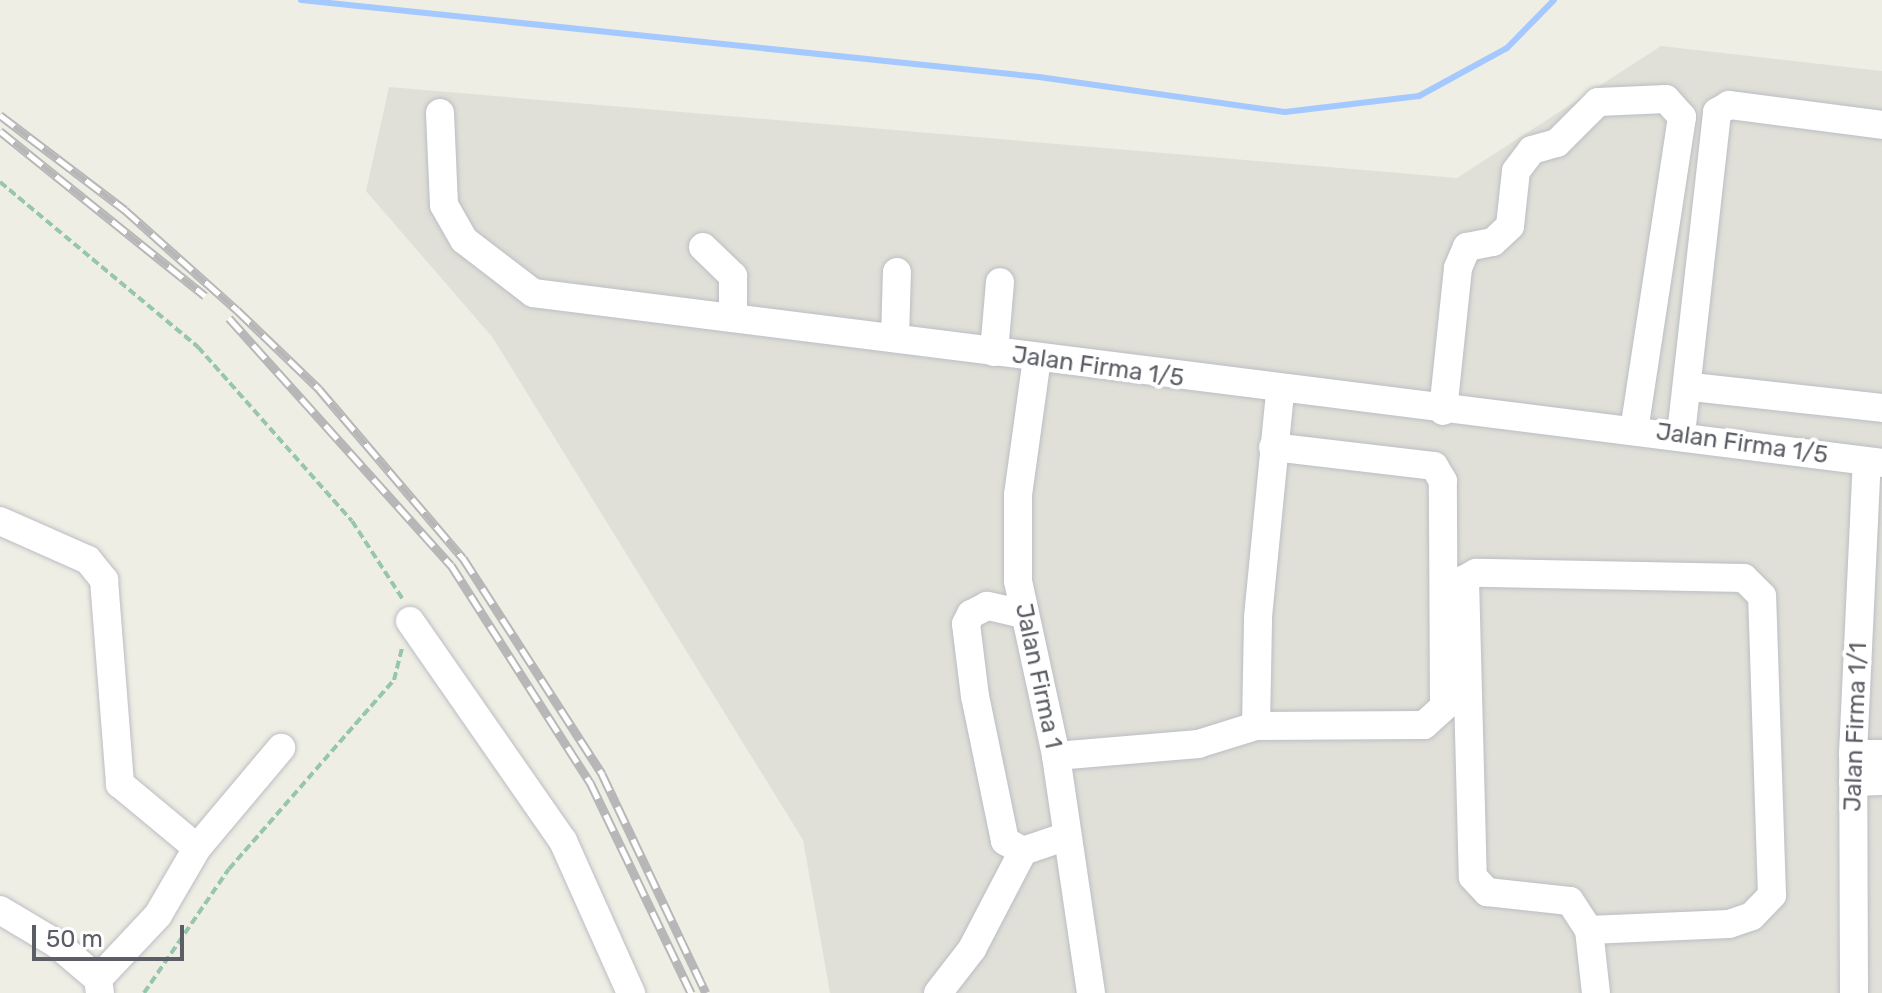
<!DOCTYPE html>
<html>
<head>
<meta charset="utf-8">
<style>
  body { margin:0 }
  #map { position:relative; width:1882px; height:993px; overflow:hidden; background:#efeee4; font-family:Rubik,sans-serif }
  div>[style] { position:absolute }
  .industrial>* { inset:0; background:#e0e0d8 }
  .stream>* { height:6px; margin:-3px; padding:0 3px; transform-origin:3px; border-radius:3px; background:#a4c9ff }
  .path>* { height:4px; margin-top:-2px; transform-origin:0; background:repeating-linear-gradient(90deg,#96c7ac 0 8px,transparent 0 12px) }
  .roads { filter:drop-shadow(0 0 2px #bbbdc3) drop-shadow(0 0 2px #bbbdc3) }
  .minor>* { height:28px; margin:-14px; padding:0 14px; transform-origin:14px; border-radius:14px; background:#fff }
  .rail>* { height:9px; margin-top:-4.5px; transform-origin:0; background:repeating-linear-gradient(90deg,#fff 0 18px,#b7b7b8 0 36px); box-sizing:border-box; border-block:2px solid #b7b7b8 }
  span { translate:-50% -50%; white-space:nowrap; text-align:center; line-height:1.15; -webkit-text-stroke:8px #fff; paint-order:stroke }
  .street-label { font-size:24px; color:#5c5e65 }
  .scale { position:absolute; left:32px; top:925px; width:152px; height:36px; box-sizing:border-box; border:4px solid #5c5e65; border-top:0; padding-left:10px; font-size:24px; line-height:28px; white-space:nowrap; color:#5c5e65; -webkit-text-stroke:6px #fff; paint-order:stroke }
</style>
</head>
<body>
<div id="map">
  <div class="industrial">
    <i style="clip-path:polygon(1661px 46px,1882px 71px,1882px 993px,830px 993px,803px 840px,493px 338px,366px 191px,389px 87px,1457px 178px)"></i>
  </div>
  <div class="stream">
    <i style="left:301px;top:0;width:742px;rotate:5.96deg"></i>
    <i style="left:1039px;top:77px;width:248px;rotate:8.1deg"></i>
    <i style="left:1285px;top:112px;width:135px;rotate:-6.8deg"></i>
    <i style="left:1419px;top:96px;width:100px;rotate:-28.6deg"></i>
    <i style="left:1507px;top:48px;width:67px;rotate:-45.6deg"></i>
  </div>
  <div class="path">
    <i style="left:0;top:182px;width:258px;rotate:39.8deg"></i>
    <i style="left:198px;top:347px;width:232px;rotate:48.5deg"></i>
    <i style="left:352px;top:521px;width:95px;rotate:57deg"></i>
    <i style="left:144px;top:993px;width:150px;rotate:-55.6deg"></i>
    <i style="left:229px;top:869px;width:251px;rotate:-48.9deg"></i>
    <i style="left:394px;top:680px;width:33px;rotate:-76deg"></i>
  </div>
  <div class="roads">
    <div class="minor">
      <i style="left:440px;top:113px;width:92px;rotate:87.5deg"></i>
      <i style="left:444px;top:205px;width:40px;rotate:60.3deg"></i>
      <i style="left:464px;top:240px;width:87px;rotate:37.5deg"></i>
      <i style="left:533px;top:293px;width:1360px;rotate:7.18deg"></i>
      <i style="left:703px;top:247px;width:42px;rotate:44deg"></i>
      <i style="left:733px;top:276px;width:42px;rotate:90deg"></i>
      <i style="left:895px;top:338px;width:66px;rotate:-88.3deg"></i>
      <i style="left:994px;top:352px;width:70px;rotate:-85.1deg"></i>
      <i style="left:1037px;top:358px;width:138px;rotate:97.9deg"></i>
      <i style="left:1018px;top:495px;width:86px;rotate:90deg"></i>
      <i style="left:1018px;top:581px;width:179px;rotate:77.7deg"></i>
      <i style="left:1056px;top:756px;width:240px;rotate:81.6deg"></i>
      <i style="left:1692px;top:387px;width:191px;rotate:6.3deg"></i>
      <i style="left:1443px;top:411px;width:144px;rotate:-84deg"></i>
      <i style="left:1458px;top:268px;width:23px;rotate:-67deg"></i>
      <i style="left:1467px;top:247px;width:26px;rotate:-11deg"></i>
      <i style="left:1493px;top:242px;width:23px;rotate:-43deg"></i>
      <i style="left:1510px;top:226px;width:55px;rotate:-83.8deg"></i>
      <i style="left:1516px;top:171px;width:26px;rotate:-53deg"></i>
      <i style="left:1532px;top:150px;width:26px;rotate:-16deg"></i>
      <i style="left:1557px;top:143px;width:58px;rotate:-45deg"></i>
      <i style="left:1598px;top:102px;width:68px;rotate:-2.5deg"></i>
      <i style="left:1666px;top:99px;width:24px;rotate:48deg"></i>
      <i style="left:1682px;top:117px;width:317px;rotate:98.7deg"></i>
      <i style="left:1681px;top:434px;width:324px;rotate:-83.6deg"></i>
      <i style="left:1717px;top:112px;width:14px;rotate:-30deg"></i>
      <i style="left:1729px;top:105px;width:154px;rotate:7.4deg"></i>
      <i style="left:0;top:521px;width:96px;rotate:23.9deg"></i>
      <i style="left:88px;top:560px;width:26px;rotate:51deg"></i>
      <i style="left:104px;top:580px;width:205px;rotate:85.5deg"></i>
      <i style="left:120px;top:784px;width:100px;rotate:39.7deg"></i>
      <i style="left:1023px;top:614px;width:37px;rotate:-167deg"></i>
      <i style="left:987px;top:606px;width:18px;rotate:153deg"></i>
      <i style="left:971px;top:614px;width:11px;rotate:117deg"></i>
      <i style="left:966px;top:624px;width:73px;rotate:82.9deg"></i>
      <i style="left:975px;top:696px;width:148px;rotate:78.3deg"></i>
      <i style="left:1005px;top:841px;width:21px;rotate:29deg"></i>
      <i style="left:1023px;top:851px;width:46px;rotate:-18.8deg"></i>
      <i style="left:410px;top:621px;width:268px;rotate:55.2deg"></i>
      <i style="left:563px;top:841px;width:167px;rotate:65.9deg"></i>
      <i style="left:1256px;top:726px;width:109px;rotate:-88.9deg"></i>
      <i style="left:1258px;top:617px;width:226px;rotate:-84.4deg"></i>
      <i style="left:1853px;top:754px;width:29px"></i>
      <i style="left:1056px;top:756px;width:143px;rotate:-4.8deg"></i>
      <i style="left:1198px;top:744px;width:61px;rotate:-17.2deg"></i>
      <i style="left:1256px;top:726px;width:168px;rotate:-0.3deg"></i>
      <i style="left:1424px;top:725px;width:27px;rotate:-42deg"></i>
      <i style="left:1444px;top:707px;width:226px;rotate:-90.3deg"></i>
      <i style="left:1443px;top:481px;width:17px;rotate:-121deg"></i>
      <i style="left:1434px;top:466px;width:162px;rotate:-173.3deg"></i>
      <i style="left:1853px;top:782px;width:29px;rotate:-2deg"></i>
      <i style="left:0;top:910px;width:66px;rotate:30.8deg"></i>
      <i style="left:57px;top:944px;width:54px;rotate:40.5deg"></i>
      <i style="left:98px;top:979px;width:14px;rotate:82deg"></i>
      <i style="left:1589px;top:930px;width:140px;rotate:-2.5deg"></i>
      <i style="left:1729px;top:924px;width:24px;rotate:-19deg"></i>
      <i style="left:1752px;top:916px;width:29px;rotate:-46deg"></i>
      <i style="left:1772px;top:895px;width:299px;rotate:-91.9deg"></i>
      <i style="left:1762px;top:596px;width:25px;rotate:-135deg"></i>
      <i style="left:1744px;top:578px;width:268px;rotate:-178.9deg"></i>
      <i style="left:1476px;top:573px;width:13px;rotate:151deg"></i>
      <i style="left:1465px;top:579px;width:298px;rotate:88.5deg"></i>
      <i style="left:1473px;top:877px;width:21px;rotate:47deg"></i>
      <i style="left:1487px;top:892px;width:83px;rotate:6.2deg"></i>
      <i style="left:1570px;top:901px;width:35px;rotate:57deg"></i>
      <i style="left:1589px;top:930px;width:63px;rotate:83.7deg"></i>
      <i style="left:98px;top:979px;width:88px;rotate:-46.8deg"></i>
      <i style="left:158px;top:915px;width:78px;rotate:-59.8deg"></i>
      <i style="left:197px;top:848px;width:131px;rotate:-50deg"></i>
      <i style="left:938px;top:993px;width:56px;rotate:-52.3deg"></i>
      <i style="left:972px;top:949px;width:110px;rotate:-62.5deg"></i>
      <i style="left:1854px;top:993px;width:239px;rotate:-90.2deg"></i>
      <i style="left:1853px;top:754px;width:293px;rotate:-87.3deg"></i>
    </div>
  </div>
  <div class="rail">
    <i style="left:0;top:115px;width:157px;rotate:37.2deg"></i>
    <i style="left:125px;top:210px;width:150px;rotate:41.8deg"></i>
    <i style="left:237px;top:310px;width:114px;rotate:43.9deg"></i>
    <i style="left:319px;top:389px;width:222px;rotate:49.6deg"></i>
    <i style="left:463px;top:558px;width:257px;rotate:57.2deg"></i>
    <i style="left:602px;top:774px;width:242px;rotate:64.6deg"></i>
    <i style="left:0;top:131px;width:263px;rotate:38.8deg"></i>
    <i style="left:229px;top:318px;width:332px;rotate:48.1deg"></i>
    <i style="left:451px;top:565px;width:258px;rotate:57.4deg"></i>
    <i style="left:590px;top:782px;width:234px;rotate:64.4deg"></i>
  </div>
  <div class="street-label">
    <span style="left:1098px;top:367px;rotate:8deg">Jalan Firma 1/5</span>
    <span style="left:1742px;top:444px;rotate:8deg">Jalan Firma 1/5</span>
    <span style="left:1038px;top:676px;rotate:78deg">Jalan Firma 1</span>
    <span style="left:1856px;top:727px;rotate:-88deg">Jalan Firma 1/1</span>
  </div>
  <div class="scale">50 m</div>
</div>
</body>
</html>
